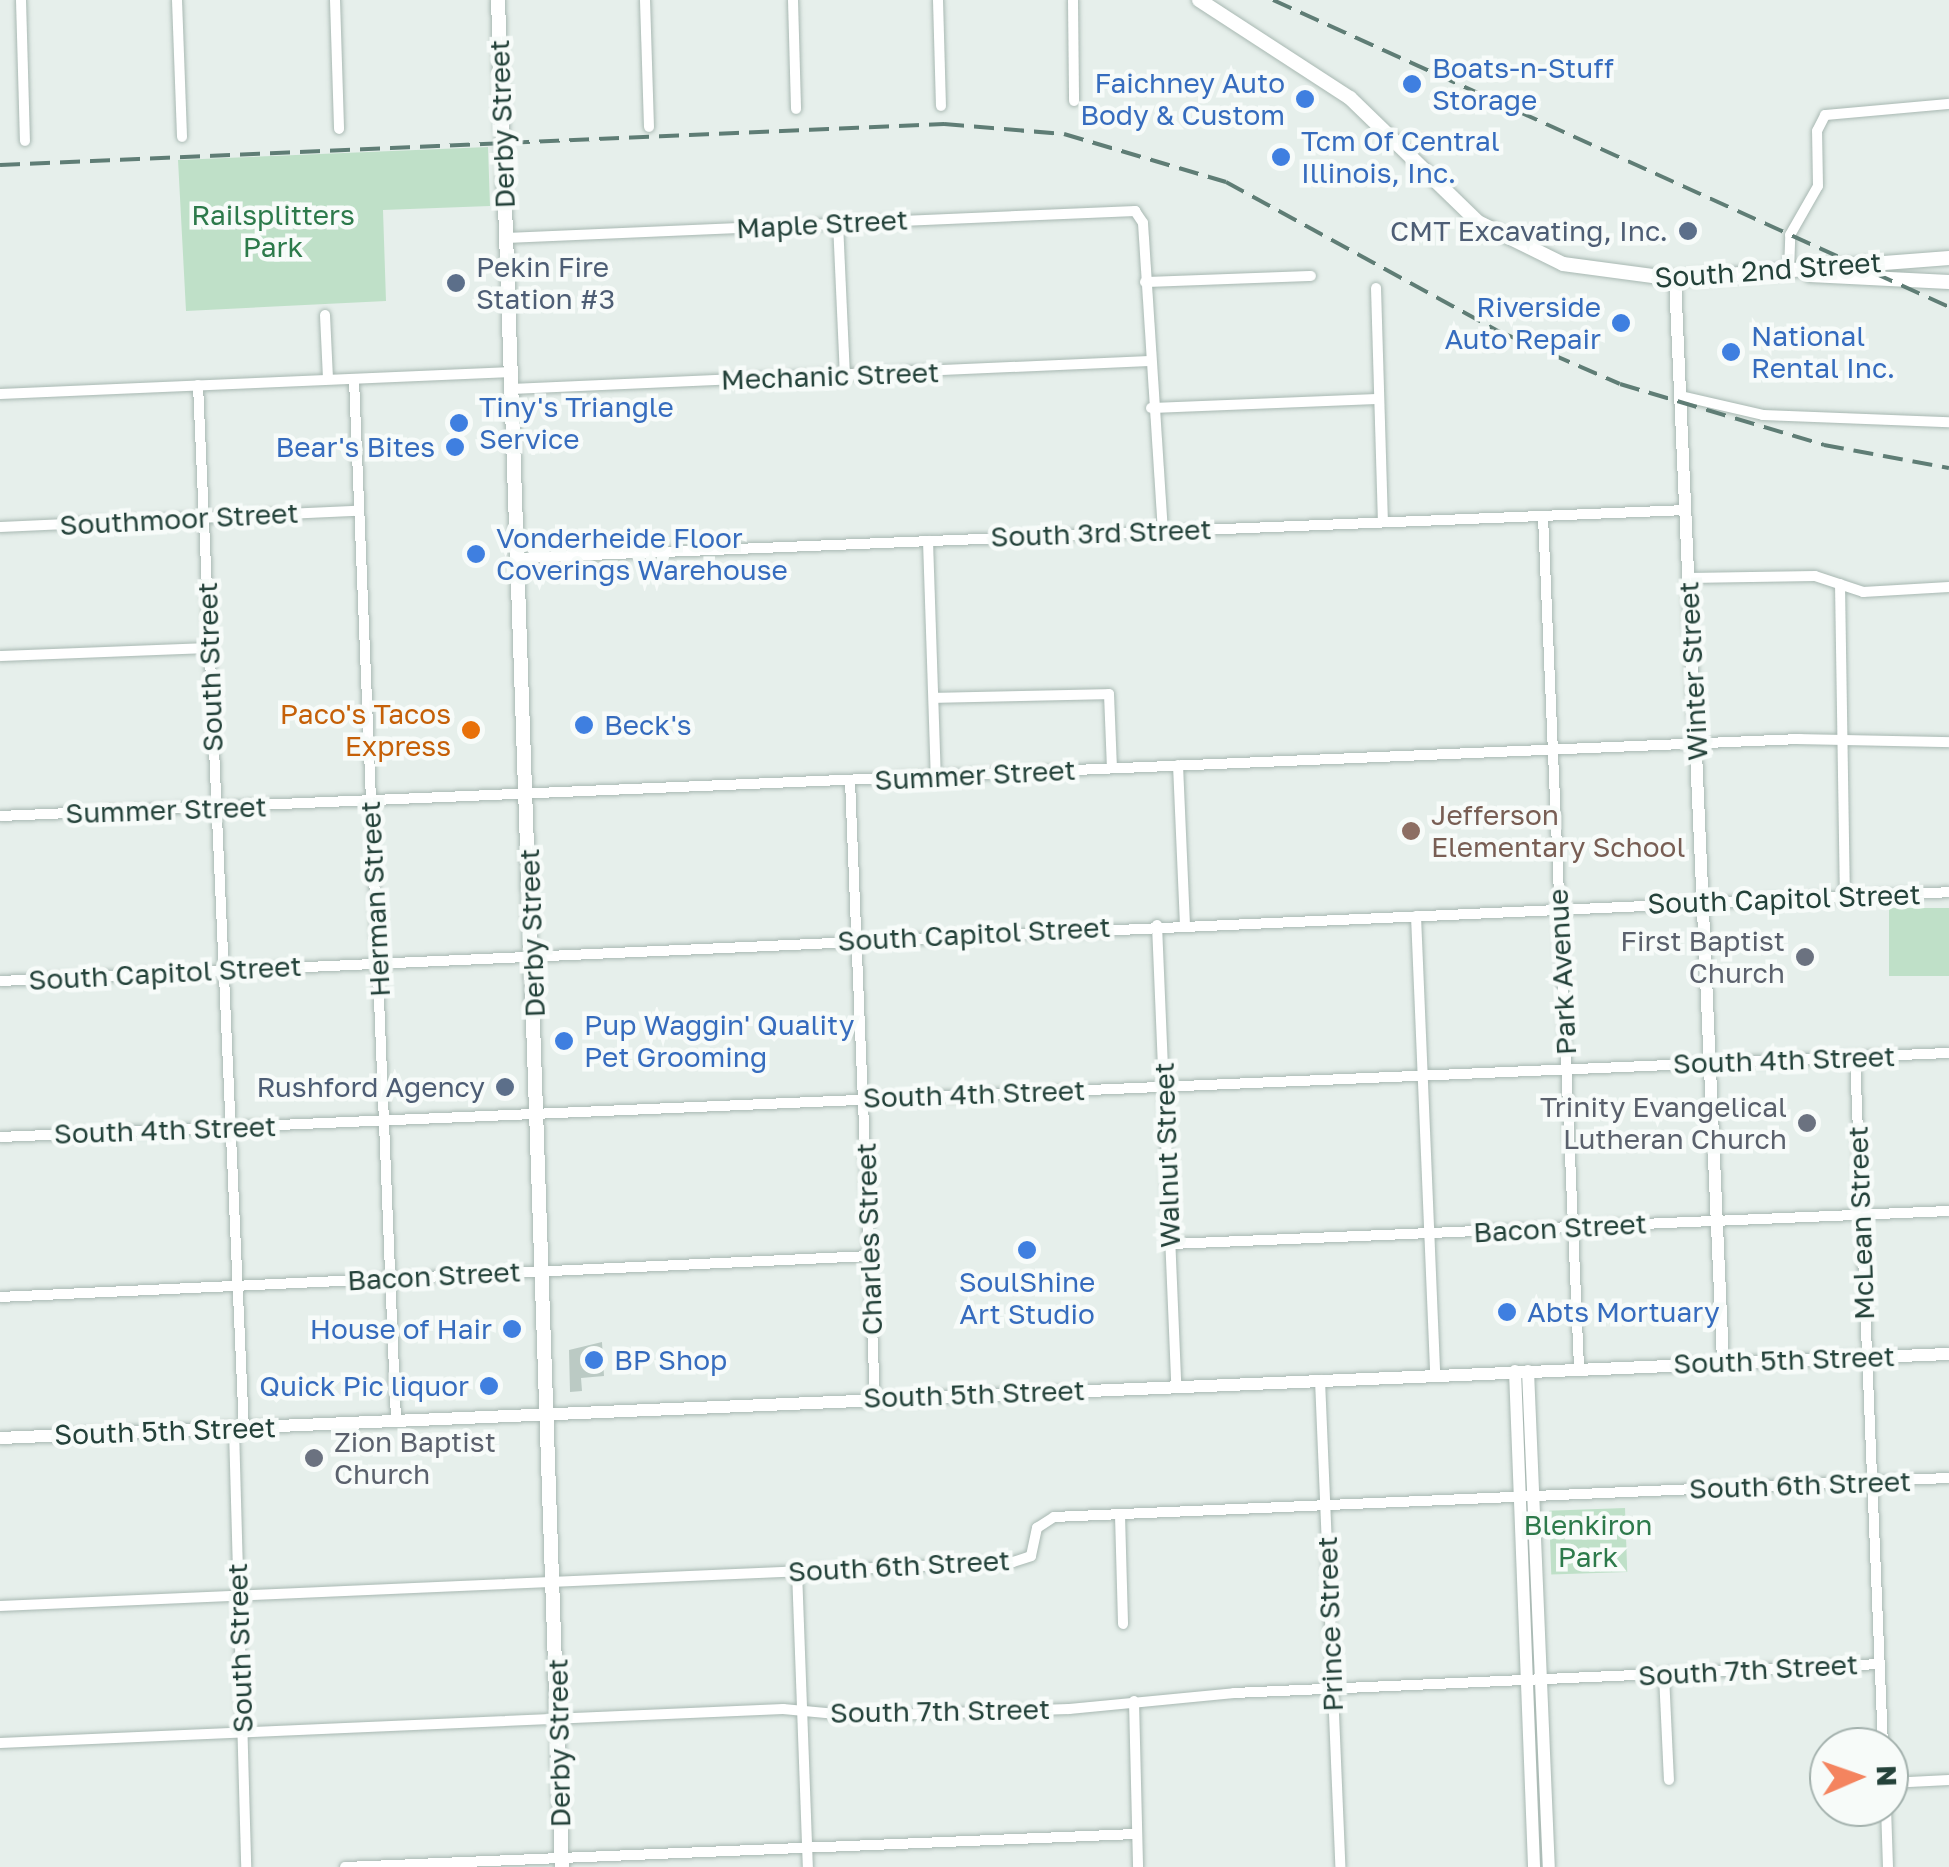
<!DOCTYPE html>
<html>
<head>
<meta charset="utf-8">
<style>
  body { margin:0 }
  #map { position:relative; width:1949px; height:1867px; overflow:hidden; background:#e6efeb; font-family:"Golos Text",sans-serif }
  div>[style] { position:absolute }
  .green>* { inset:0; background:#bfe0c8; transform-origin:0 0 }
  .building>* { inset:0; background:#bbcac4 }
  .roads { filter:drop-shadow(0 0 2px #a8b8b2) drop-shadow(0 0 2px #a8b8b2) }
  .minor>* { height:10px; margin:-5px; padding:0 5px; transform-origin:5px; border-radius:5px; background:#fff }
  .tertiary>* { height:12px; margin:-6px; padding:0 6px; transform-origin:6px; border-radius:6px; background:#fff }
  .secondary>* { height:14px; margin:-7px; padding:0 7px; transform-origin:7px; border-radius:7px; background:#fff }
  .rail>* { height:4px; margin-top:-2px; transform-origin:0; background:repeating-linear-gradient(90deg,#5f7d75 0 20px,transparent 0 30px) }
  .dots>* { width:28px; height:28px; translate:-50% -50%; box-sizing:border-box; border:5px solid #f7fbf9; border-radius:50% }
  span { translate:-50% -50%; white-space:nowrap; text-align:center; line-height:1.15; -webkit-text-stroke:9px #f7fbf9; paint-order:stroke }
  .shop-label { font-size:28px; color:#366cbe }
  .left { translate:0 -50%; text-align:left }
  .right { translate:-100% -50%; text-align:right }
  .street-label { font-size:28px; color:#24423a }
  .park-label { font-size:28px; color:#2d7a4b }
  .service-label { font-size:28px; color:#4e5e75 }
  .food-label { font-size:28px; color:#c56008 }
  .education-label { font-size:28px; color:#785e54 }
  .worship-label { font-size:28px; color:#5b616d }
  .north { position:absolute; left:1809px; top:1727px; width:100px; height:100px; box-sizing:border-box; background:#f7fbf9; border:2px solid #a3b1ad; border-radius:50%; rotate:88deg; font-size:28px; font-weight:700; line-height:40px; text-align:center; color:#24423a }
  .north::after { content:''; display:block; margin:auto; width:35px; height:45px; background:#f4845f; clip-path:polygon(50% 0,100% 100%,50% 72%,0 100%) }
</style>
</head>
<body>
<div id="map">
  <div class="green">
    <i style="clip-path:polygon(488px 147px,490px 206px,383px 210px,386px 301px,186px 311px,178px 160px)"></i>
    <i style="left:1949px;top:908px;width:68px;height:60px;rotate:90deg"></i>
    <i style="left:1625px;top:1508px;width:64px;height:76px;rotate:88deg"></i>
  </div>
  <div class="building">
    <i style="clip-path:polygon(602px 1342px,604px 1376px,581px 1378px,582px 1391px,570px 1392px,569px 1350px)"></i>
  </div>
  <div class="roads">
    <div class="minor">
      <i style="left:21px;top:0;width:141px;rotate:88.4deg"></i>
      <i style="left:177px;top:0;width:137px;rotate:87.9deg"></i>
      <i style="left:335px;top:0;width:129px;rotate:88.2deg"></i>
      <i style="left:645px;top:0;width:127px;rotate:88.2deg"></i>
      <i style="left:793px;top:0;width:109px;rotate:88.4deg"></i>
      <i style="left:938px;top:0;width:106px;rotate:88.4deg"></i>
      <i style="left:1073px;top:0;width:101px;rotate:89.4deg"></i>
      <i style="left:838px;top:223px;width:153px;rotate:87.4deg"></i>
      <i style="left:506px;top:238px;width:630px;rotate:-2.46deg"></i>
      <i style="left:1135px;top:211px;width:14px;rotate:56deg"></i>
      <i style="left:1143px;top:223px;width:308px;rotate:86.3deg"></i>
      <i style="left:1789px;top:272px;width:37px;rotate:-88deg"></i>
      <i style="left:1790px;top:235px;width:56px;rotate:-60.3deg"></i>
      <i style="left:1818px;top:186px;width:55px;rotate:-91deg"></i>
      <i style="left:1817px;top:131px;width:18px;rotate:-63deg"></i>
      <i style="left:1825px;top:115px;width:124px;rotate:-5.1deg"></i>
      <i style="left:1145px;top:282px;width:166px;rotate:-2.1deg"></i>
      <i style="left:1376px;top:288px;width:233px;rotate:88.3deg"></i>
      <i style="left:325px;top:315px;width:64px;rotate:87.3deg"></i>
      <i style="left:354px;top:379px;width:1042px;rotate:87.69deg"></i>
      <i style="left:198px;top:385px;width:1045px;rotate:87.48deg"></i>
      <i style="left:511px;top:389px;width:639px;rotate:-2.51deg"></i>
      <i style="left:0;top:394px;width:510px;rotate:-2.47deg"></i>
      <i style="left:1681px;top:396px;width:84px;rotate:13deg"></i>
      <i style="left:1763px;top:415px;width:186px;rotate:2.2deg"></i>
      <i style="left:1151px;top:408px;width:227px;rotate:-2.3deg"></i>
      <i style="left:1543px;top:516px;width:854px;rotate:87.58deg"></i>
      <i style="left:0;top:527px;width:358px;rotate:-2.6deg"></i>
      <i style="left:928px;top:541px;width:236px;rotate:88.1deg"></i>
      <i style="left:517px;top:558px;width:1170px;rotate:-2.35deg"></i>
      <i style="left:1688px;top:578px;width:127px;rotate:-0.9deg"></i>
      <i style="left:1815px;top:576px;width:51px;rotate:18.4deg"></i>
      <i style="left:1863px;top:592px;width:86px;rotate:-3.3deg"></i>
      <i style="left:1840px;top:584px;width:312px;rotate:89.1deg"></i>
      <i style="left:0;top:656px;width:210px;rotate:-2.2deg"></i>
      <i style="left:934px;top:698px;width:175px;rotate:-1.3deg"></i>
      <i style="left:1109px;top:694px;width:74px;rotate:87.7deg"></i>
      <i style="left:1178px;top:765px;width:159px;rotate:87.5deg"></i>
      <i style="left:850px;top:780px;width:620px;rotate:87.69deg"></i>
      <i style="left:0;top:816px;width:1802px;rotate:-2.45deg"></i>
      <i style="left:1800px;top:739px;width:149px;rotate:1.2deg"></i>
      <i style="left:1416px;top:916px;width:459px;rotate:87.6deg"></i>
      <i style="left:1157px;top:925px;width:461px;rotate:87.6deg"></i>
      <i style="left:0;top:981px;width:1951px;rotate:-2.61deg"></i>
      <i style="left:1855px;top:1058px;width:690px;rotate:87.67deg"></i>
      <i style="left:0;top:1137px;width:1951px;rotate:-2.47deg"></i>
      <i style="left:1171px;top:1244px;width:779px;rotate:-2.43deg"></i>
      <i style="left:0;top:1297px;width:870px;rotate:-2.7deg"></i>
      <i style="left:1320px;top:1380px;width:487px;rotate:87.6deg"></i>
      <i style="left:234px;top:1429px;width:438px;rotate:88.4deg"></i>
      <i style="left:1120px;top:1515px;width:109px;rotate:88.4deg"></i>
      <i style="left:797px;top:1571px;width:296px;rotate:87.9deg"></i>
      <i style="left:0;top:1606px;width:1014px;rotate:-2.49deg"></i>
      <i style="left:1013px;top:1562px;width:19px;rotate:-18deg"></i>
      <i style="left:1031px;top:1556px;width:29px;rotate:-78deg"></i>
      <i style="left:1037px;top:1528px;width:20px;rotate:-33deg"></i>
      <i style="left:1054px;top:1517px;width:896px;rotate:-2.5deg"></i>
      <i style="left:1664px;top:1675px;width:105px;rotate:87.3deg"></i>
      <i style="left:1134px;top:1701px;width:166px;rotate:88.6deg"></i>
      <i style="left:0;top:1743px;width:784px;rotate:-2.49deg"></i>
      <i style="left:783px;top:1709px;width:75px;rotate:5.3deg"></i>
      <i style="left:858px;top:1716px;width:211px;rotate:-1.9deg"></i>
      <i style="left:1069px;top:1709px;width:166px;rotate:-5.5deg"></i>
      <i style="left:1234px;top:1693px;width:646px;rotate:-2.57deg"></i>
      <i style="left:1889px;top:1783px;width:60px;rotate:-2.9deg"></i>
      <i style="left:1886px;top:1807px;width:60px;rotate:88.1deg"></i>
      <i style="left:345px;top:1867px;width:793px;rotate:-2.39deg"></i>
    </div>
    <div class="tertiary">
      <i style="left:1675px;top:279px;width:1085px;rotate:87.46deg"></i>
      <i style="left:1515px;top:1371px;width:496px;rotate:87.8deg"></i>
      <i style="left:1528px;top:1371px;width:496px;rotate:87.6deg"></i>
      <i style="left:0;top:1438px;width:1951px;rotate:-2.47deg"></i>
    </div>
    <div class="secondary">
      <i style="left:498px;top:0;width:1868px;rotate:88.04deg"></i>
      <i style="left:1199px;top:0;width:180px;rotate:33deg"></i>
      <i style="left:1350px;top:98px;width:178px;rotate:44.1deg"></i>
      <i style="left:1478px;top:222px;width:95px;rotate:26.3deg"></i>
      <i style="left:1563px;top:264px;width:113px;rotate:7.6deg"></i>
      <i style="left:1675px;top:279px;width:275px;rotate:-4.4deg"></i>
      <i style="left:1810px;top:275px;width:139px;rotate:2.9deg"></i>
    </div>
  </div>
  <div class="rail">
    <i style="left:1273px;top:0;width:742px;rotate:24.42deg"></i>
    <i style="left:0;top:165px;width:945px;rotate:-2.49deg"></i>
    <i style="left:944px;top:124px;width:120px;rotate:4.8deg"></i>
    <i style="left:1064px;top:134px;width:169px;rotate:16.5deg"></i>
    <i style="left:1226px;top:182px;width:308px;rotate:28.7deg"></i>
    <i style="left:1496px;top:330px;width:135px;rotate:23.5deg"></i>
    <i style="left:1620px;top:384px;width:213px;rotate:16.6deg"></i>
    <i style="left:1824px;top:445px;width:127px;rotate:10.4deg"></i>
  </div>
  <div class="dots">
    <i style="left:1412px;top:84px;background:#3f7fe0"></i>
    <i style="left:1305px;top:99px;background:#3f7fe0"></i>
    <i style="left:1281px;top:157px;background:#3f7fe0"></i>
    <i style="left:1688px;top:231px;background:#5c6f8a"></i>
    <i style="left:456px;top:283px;background:#5c6f8a"></i>
    <i style="left:1621px;top:323px;background:#3f7fe0"></i>
    <i style="left:1731px;top:352px;background:#3f7fe0"></i>
    <i style="left:459px;top:423px;background:#3f7fe0"></i>
    <i style="left:455px;top:447px;background:#3f7fe0"></i>
    <i style="left:476px;top:554px;background:#3f7fe0"></i>
    <i style="left:584px;top:725px;background:#3f7fe0"></i>
    <i style="left:471px;top:730px;background:#e8710a"></i>
    <i style="left:1411px;top:831px;background:#8d6e63"></i>
    <i style="left:1805px;top:957px;background:#6b7280"></i>
    <i style="left:564px;top:1041px;background:#3f7fe0"></i>
    <i style="left:505px;top:1087px;background:#5c6f8a"></i>
    <i style="left:1807px;top:1123px;background:#6b7280"></i>
    <i style="left:1027px;top:1250px;background:#3f7fe0"></i>
    <i style="left:1507px;top:1312px;background:#3f7fe0"></i>
    <i style="left:512px;top:1329px;background:#3f7fe0"></i>
    <i style="left:594px;top:1360px;background:#3f7fe0"></i>
    <i style="left:489px;top:1386px;background:#3f7fe0"></i>
    <i style="left:314px;top:1458px;background:#6b7280"></i>
  </div>
  <div class="shop-label">
    <span class="left" style="left:1432px;top:84px">Boats-n-Stuff<br>Storage</span>
    <span class="right" style="left:1285px;top:99px">Faichney Auto<br>Body &amp; Custom</span>
    <span class="left" style="left:1301px;top:157px">Tcm Of Central<br>Illinois, Inc.</span>
    <span class="right" style="left:1601px;top:323px">Riverside<br>Auto Repair</span>
    <span class="left" style="left:1751px;top:352px">National<br>Rental Inc.</span>
    <span class="left" style="left:479px;top:423px">Tiny's Triangle<br>Service</span>
    <span class="right" style="left:435px;top:447px">Bear's Bites</span>
    <span class="left" style="left:496px;top:554px">Vonderheide Floor<br>Coverings Warehouse</span>
    <span class="left" style="left:604px;top:725px">Beck's</span>
    <span class="left" style="left:584px;top:1041px">Pup Waggin' Quality<br>Pet Grooming</span>
    <span style="left:1027px;top:1298px">SoulShine<br>Art Studio</span>
    <span class="left" style="left:1527px;top:1312px">Abts Mortuary</span>
    <span class="right" style="left:492px;top:1329px">House of Hair</span>
    <span class="left" style="left:614px;top:1360px">BP Shop</span>
    <span class="right" style="left:469px;top:1386px">Quick Pic liquor</span>
  </div>
  <div class="street-label">
    <span style="left:502px;top:124px;rotate:-92deg">Derby Street</span>
    <span style="left:822px;top:224px;rotate:-3deg">Maple Street</span>
    <span style="left:1768px;top:270px;rotate:-4deg">South 2nd Street</span>
    <span style="left:830px;top:376px;rotate:-2deg">Mechanic Street</span>
    <span style="left:179px;top:519px;rotate:-3deg">Southmoor Street</span>
    <span style="left:1101px;top:533px;rotate:-2deg">South 3rd Street</span>
    <span style="left:210px;top:667px;rotate:-92deg">South Street</span>
    <span style="left:1693px;top:671px;rotate:-93deg">Winter Street</span>
    <span style="left:975px;top:775px;rotate:-3deg">Summer Street</span>
    <span style="left:166px;top:810px;rotate:-2deg">Summer Street</span>
    <span style="left:375px;top:899px;rotate:-93deg">Herman Street</span>
    <span style="left:1784px;top:899px;rotate:-2deg">South Capitol Street</span>
    <span style="left:532px;top:933px;rotate:-92deg">Derby Street</span>
    <span style="left:974px;top:934px;rotate:-3deg">South Capitol Street</span>
    <span style="left:1562px;top:972px;rotate:-93deg">Park Avenue</span>
    <span style="left:165px;top:973px;rotate:-3deg">South Capitol Street</span>
    <span style="left:1784px;top:1060px;rotate:-2deg">South 4th Street</span>
    <span style="left:974px;top:1094px;rotate:-2deg">South 4th Street</span>
    <span style="left:165px;top:1130px;rotate:-2deg">South 4th Street</span>
    <span style="left:1167px;top:1155px;rotate:-92deg">Walnut Street</span>
    <span style="left:1861px;top:1223px;rotate:-92deg">McLean Street</span>
    <span style="left:1560px;top:1228px;rotate:-3deg">Bacon Street</span>
    <span style="left:869px;top:1239px;rotate:-92deg">Charles Street</span>
    <span style="left:434px;top:1276px;rotate:-3deg">Bacon Street</span>
    <span style="left:1784px;top:1360px;rotate:-2deg">South 5th Street</span>
    <span style="left:974px;top:1394px;rotate:-2deg">South 5th Street</span>
    <span style="left:165px;top:1431px;rotate:-2deg">South 5th Street</span>
    <span style="left:1800px;top:1485px;rotate:-2deg">South 6th Street</span>
    <span style="left:899px;top:1566px;rotate:-3deg">South 6th Street</span>
    <span style="left:1330px;top:1624px;rotate:-92deg">Prince Street</span>
    <span style="left:240px;top:1648px;rotate:-92deg">South Street</span>
    <span style="left:1748px;top:1670px;rotate:-3deg">South 7th Street</span>
    <span style="left:940px;top:1711px;rotate:-1deg">South 7th Street</span>
    <span style="left:559px;top:1743px;rotate:-91deg">Derby Street</span>
  </div>
  <div class="park-label">
    <span style="left:273px;top:231px">Railsplitters<br>Park</span>
    <span style="left:1588px;top:1541px">Blenkiron<br>Park</span>
  </div>
  <div class="service-label">
    <span class="right" style="left:1668px;top:231px">CMT Excavating, Inc.</span>
    <span class="left" style="left:476px;top:283px">Pekin Fire<br>Station #3</span>
    <span class="right" style="left:485px;top:1087px">Rushford Agency</span>
  </div>
  <div class="food-label">
    <span class="right" style="left:451px;top:730px">Paco's Tacos<br>Express</span>
  </div>
  <div class="education-label">
    <span class="left" style="left:1431px;top:831px">Jefferson<br>Elementary School</span>
  </div>
  <div class="worship-label">
    <span class="right" style="left:1785px;top:957px">First Baptist<br>Church</span>
    <span class="right" style="left:1787px;top:1123px">Trinity Evangelical<br>Lutheran Church</span>
    <span class="left" style="left:334px;top:1458px">Zion Baptist<br>Church</span>
  </div>
  <div class="north">N</div>
</div>
</body>
</html>
